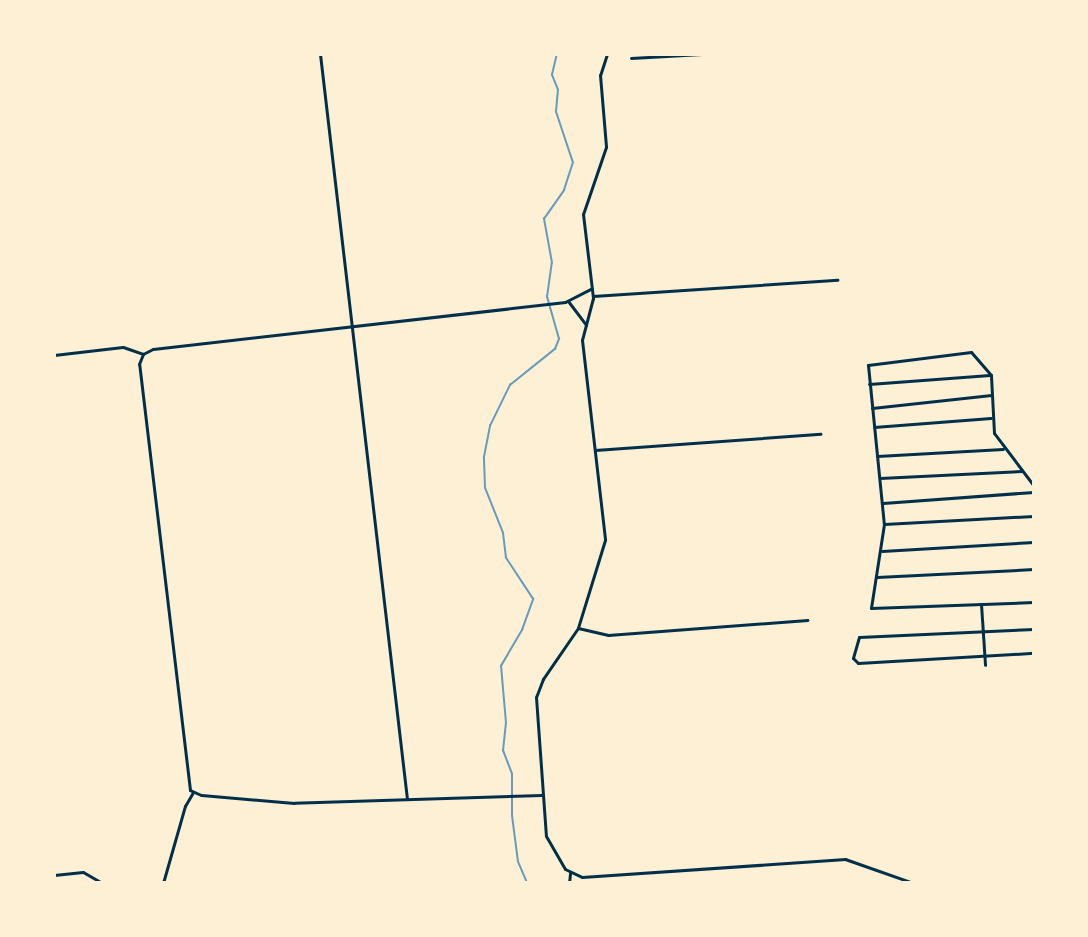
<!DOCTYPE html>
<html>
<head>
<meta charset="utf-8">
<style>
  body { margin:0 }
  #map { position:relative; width:1088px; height:937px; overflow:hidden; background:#fdf0d5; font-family:Roboto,sans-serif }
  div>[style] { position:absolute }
  .stream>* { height:1.5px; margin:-0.75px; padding:0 0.75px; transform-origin:0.75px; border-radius:0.75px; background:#669bbc }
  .minor>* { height:3px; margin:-1.5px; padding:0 1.5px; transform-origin:1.5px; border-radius:1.5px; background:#003049 }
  span { translate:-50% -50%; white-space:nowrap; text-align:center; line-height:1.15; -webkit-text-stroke:6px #fdf0d5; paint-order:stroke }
  .frame { position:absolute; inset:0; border:56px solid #fdf0d5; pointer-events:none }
</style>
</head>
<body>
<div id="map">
  <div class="stream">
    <i style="left:527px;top:883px;width:23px;rotate:-113deg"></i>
    <i style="left:518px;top:862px;width:46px;rotate:-97.4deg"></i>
    <i style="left:512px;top:816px;width:42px;rotate:-90deg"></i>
    <i style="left:512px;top:774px;width:25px;rotate:-111deg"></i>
    <i style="left:503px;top:751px;width:28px;rotate:-84deg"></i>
    <i style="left:506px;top:723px;width:57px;rotate:-95deg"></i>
    <i style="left:501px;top:666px;width:42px;rotate:-59.7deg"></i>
    <i style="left:522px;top:630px;width:33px;rotate:-70deg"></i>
    <i style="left:533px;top:599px;width:49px;rotate:-123.4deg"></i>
    <i style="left:506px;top:558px;width:25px;rotate:-97deg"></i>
    <i style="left:503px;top:533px;width:48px;rotate:-111.8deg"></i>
    <i style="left:485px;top:488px;width:31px;rotate:-92deg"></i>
    <i style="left:484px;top:457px;width:32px;rotate:-79deg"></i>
    <i style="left:490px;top:426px;width:46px;rotate:-64deg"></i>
    <i style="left:510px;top:385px;width:58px;rotate:-38.7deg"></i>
    <i style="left:555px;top:349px;width:11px;rotate:-68deg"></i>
    <i style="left:559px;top:339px;width:44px;rotate:-105.9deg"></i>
    <i style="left:547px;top:297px;width:34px;rotate:-82deg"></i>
    <i style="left:552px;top:263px;width:45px;rotate:-100.3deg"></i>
    <i style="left:544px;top:219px;width:35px;rotate:-55deg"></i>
    <i style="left:564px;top:190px;width:28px;rotate:-72deg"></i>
    <i style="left:573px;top:163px;width:54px;rotate:-108.4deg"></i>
    <i style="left:556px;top:112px;width:22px;rotate:-85deg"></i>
    <i style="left:558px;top:90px;width:16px;rotate:-112deg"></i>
    <i style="left:552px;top:75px;width:22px;rotate:-77deg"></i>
  </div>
  <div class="minor">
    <i style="left:320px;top:54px;width:750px;rotate:83.34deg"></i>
    <i style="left:607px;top:54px;width:22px;rotate:108deg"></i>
    <i style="left:600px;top:75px;width:72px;rotate:85.2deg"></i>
    <i style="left:606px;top:147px;width:71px;rotate:108.9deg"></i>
    <i style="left:583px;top:214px;width:85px;rotate:83.2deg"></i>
    <i style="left:593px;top:298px;width:43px;rotate:104.7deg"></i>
    <i style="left:582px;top:340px;width:201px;rotate:83.4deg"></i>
    <i style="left:605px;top:540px;width:92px;rotate:107.1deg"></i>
    <i style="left:578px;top:628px;width:62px;rotate:124.5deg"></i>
    <i style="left:543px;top:679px;width:19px;rotate:111deg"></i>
    <i style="left:536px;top:697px;width:139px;rotate:85.9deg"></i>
    <i style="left:546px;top:836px;width:38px;rotate:60deg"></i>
    <i style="left:565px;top:869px;width:19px;rotate:25deg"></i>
    <i style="left:582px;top:877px;width:264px;rotate:-3.9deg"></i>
    <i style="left:845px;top:859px;width:72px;rotate:19.4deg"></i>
    <i style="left:631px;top:58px;width:71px;rotate:-3.2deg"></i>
    <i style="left:593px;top:296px;width:245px;rotate:-3.8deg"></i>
    <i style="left:568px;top:301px;width:30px;rotate:53deg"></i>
    <i style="left:54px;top:355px;width:69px;rotate:-6.6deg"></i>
    <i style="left:123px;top:347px;width:21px;rotate:19deg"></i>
    <i style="left:869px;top:384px;width:121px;rotate:-4.3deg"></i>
    <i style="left:872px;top:408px;width:120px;rotate:-6.2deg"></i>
    <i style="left:874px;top:427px;width:117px;rotate:-4.4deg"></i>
    <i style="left:595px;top:450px;width:226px;rotate:-4.1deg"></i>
    <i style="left:877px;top:456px;width:126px;rotate:-3.2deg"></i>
    <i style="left:880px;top:478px;width:142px;rotate:-2.8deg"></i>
    <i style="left:1034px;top:486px;width:66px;rotate:-127deg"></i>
    <i style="left:994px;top:433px;width:58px;rotate:-93deg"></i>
    <i style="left:991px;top:375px;width:30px;rotate:-131deg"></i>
    <i style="left:971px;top:352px;width:104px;rotate:172.8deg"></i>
    <i style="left:868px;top:365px;width:160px;rotate:84.3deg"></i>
    <i style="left:884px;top:524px;width:85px;rotate:98.8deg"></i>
    <i style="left:871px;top:608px;width:163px;rotate:-2.1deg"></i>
    <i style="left:883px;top:503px;width:151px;rotate:-4.2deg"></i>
    <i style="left:884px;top:524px;width:150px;rotate:-3.1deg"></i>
    <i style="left:882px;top:551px;width:152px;rotate:-3.4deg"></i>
    <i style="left:877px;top:577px;width:157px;rotate:-2.9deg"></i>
    <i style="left:981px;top:604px;width:61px;rotate:86.2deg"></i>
    <i style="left:578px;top:628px;width:31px;rotate:13deg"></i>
    <i style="left:608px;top:635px;width:200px;rotate:-4.3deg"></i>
    <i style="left:1034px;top:629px;width:175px;rotate:177.4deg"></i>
    <i style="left:859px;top:637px;width:22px;rotate:106deg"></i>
    <i style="left:853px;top:658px;width:7px;rotate:45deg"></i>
    <i style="left:858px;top:663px;width:176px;rotate:-3.3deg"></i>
    <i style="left:542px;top:795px;width:248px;rotate:178.2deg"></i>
    <i style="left:294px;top:803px;width:93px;rotate:-175.1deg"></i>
    <i style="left:201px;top:795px;width:12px;rotate:-156deg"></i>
    <i style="left:190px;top:790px;width:429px;rotate:-96.8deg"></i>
    <i style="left:139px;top:364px;width:11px;rotate:-68deg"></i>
    <i style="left:143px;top:354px;width:11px;rotate:-27deg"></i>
    <i style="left:153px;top:349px;width:415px;rotate:-6.5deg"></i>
    <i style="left:565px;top:302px;width:30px;rotate:-27deg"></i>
    <i style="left:54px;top:875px;width:29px;rotate:-6deg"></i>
    <i style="left:83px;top:872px;width:22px;rotate:30deg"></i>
    <i style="left:163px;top:883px;width:80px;rotate:-74.1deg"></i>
    <i style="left:185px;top:806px;width:16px;rotate:-60deg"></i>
    <i style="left:569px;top:883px;width:10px;rotate:-84deg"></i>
  </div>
  <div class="frame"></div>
</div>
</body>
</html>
